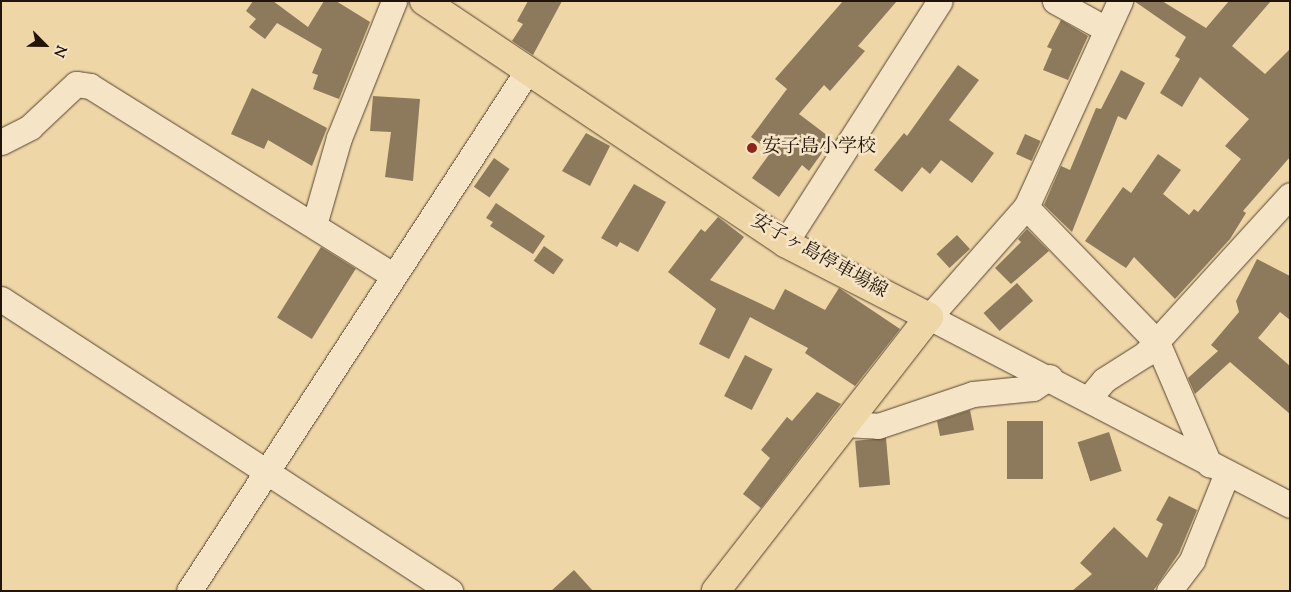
<!DOCTYPE html>
<html>
<head>
<meta charset="utf-8">
<style>
  body { margin:0 }
  #map { position:relative; width:1291px; height:592px; overflow:hidden; background:#efd6a7; font-family:"Sorts Mill Goudy","Noto Serif JP",serif }
  div>[style] { position:absolute }
  .building>* { inset:0; background:#8d795b; transform-origin:0 0 }
  .roads { filter:drop-shadow(0 0 1px #554430) drop-shadow(0 0 1px #554430) }
  .minor>* { height:25px; margin:-12.5px; padding:0 12.5px; transform-origin:12.5px; border-radius:12.5px; background:#f5e4c6 }
  .major>* { height:28px; margin:-14px; padding:0 14px; transform-origin:14px; border-radius:14px; background:#efd6a7 }
  .dots>* { width:14px; height:14px; translate:-50% -50%; box-sizing:border-box; border:2px solid #f5e4c6; border-radius:50% }
  span { translate:-50% -50%; white-space:nowrap; text-align:center; line-height:1.15; -webkit-text-stroke:5px #f5e4c6; paint-order:stroke }
  .poi-label { font-size:19px; color:#221409 }
  .left { translate:0 -50%; text-align:left }
  .street-label { font-size:19px; color:#221409 }
  .frame { position:absolute; inset:0; border:2px solid #221409; pointer-events:none }
  .north { position:absolute; left:20px; top:20px; width:50px; height:50px; -webkit-text-stroke:4px #f5e4c6; paint-order:stroke; rotate:113deg; font-size:14px; font-weight:700; line-height:20px; text-align:center; color:#221409 }
  .north::after { content:''; display:block; margin:auto; width:18px; height:22px; background:#221409; clip-path:polygon(50% 0,100% 100%,50% 72%,0 100%) }
</style>
</head>
<body>
<div id="map">
  <div class="building">
    <i style="clip-path:polygon(253px 1px,273px 1px,308px 27px,324px 1px,336px 1px,370px 22px,339px 99px,313px 89px,318px 75px,312px 73px,322px 49px,277px 23px,265px 39px,249px 27px,256px 19px,246px 11px)"></i>
    <i style="clip-path:polygon(528px 1px,562px 1px,533px 55px,512px 41px,523px 24px,517px 21px)"></i>
    <i style="clip-path:polygon(843px 1px,897px 1px,858px 46px,865px 51px,830px 91px,824px 85px,799px 114px,832px 139px,809px 171px,802px 165px,779px 197px,752px 178px,771px 152px,751px 137px,787px 89px,775px 79px)"></i>
    <i style="clip-path:polygon(1134px 1px,1162px 1px,1206px 28px,1229px 1px,1271px 1px,1232px 46px,1265px 74px,1290px 49px,1290px 157px,1243px 211px,1246px 213px,1230px 239px,1175px 299px,1134px 257px,1126px 268px,1085px 241px,1123px 187px,1131px 193px,1158px 154px,1181px 170px,1163px 194px,1189px 215px,1194px 209px,1198px 212px,1241px 159px,1225px 146px,1249px 119px,1200px 77px,1182px 107px,1160px 93px,1180px 59px,1175px 56px,1186px 37px)"></i>
    <i style="clip-path:polygon(1061px 20px,1088px 36px,1068px 80px,1043px 70px,1052px 49px,1047px 47px)"></i>
    <i style="clip-path:polygon(958px 65px,979px 80px,949px 120px,994px 153px,972px 183px,941px 160px,930px 174px,922px 167px,902px 192px,874px 170px,904px 133px,907px 136px)"></i>
    <i style="clip-path:polygon(1121px 70px,1145px 83px,1126px 120px,1118px 116px,1072px 232px,1044px 205px,1061px 166px,1070px 170px,1096px 108px,1101px 109px)"></i>
    <i style="clip-path:polygon(252px 88px,327px 128px,312px 166px,268px 140px,264px 149px,231px 134px)"></i>
    <i style="clip-path:polygon(373px 96px,420px 99px,413px 181px,385px 177px,391px 132px,370px 131px)"></i>
    <i style="clip-path:polygon(586px 133px,610px 146px,590px 186px,562px 171px)"></i>
    <i style="left:1025px;top:134px;width:17px;height:22px;rotate:24deg"></i>
    <i style="left:494px;top:158px;width:19px;height:35px;rotate:35deg"></i>
    <i style="clip-path:polygon(634px 184px,666px 202px,638px 252px,620px 242px,617px 247px,601px 238px)"></i>
    <i style="clip-path:polygon(496px 203px,545px 236px,533px 254px,490px 226px,493px 222px,486px 218px)"></i>
    <i style="clip-path:polygon(718px 217px,744px 237px,710px 280px,774px 310px,785px 289px,825px 310px,839px 288px,900px 329px,855px 386px,805px 353px,808px 348px,750px 317px,729px 359px,699px 344px,716px 309px,668px 272px,701px 229px,705px 232px)"></i>
    <i style="clip-path:polygon(1027px 229px,1049px 251px,1011px 284px,995px 268px,1021px 242px,1018px 239px)"></i>
    <i style="left:957px;top:235px;width:19px;height:28px;rotate:47deg"></i>
    <i style="left:544px;top:246px;width:24px;height:18px;rotate:35deg"></i>
    <i style="left:321px;top:247px;width:41px;height:83px;rotate:32deg"></i>
    <i style="clip-path:polygon(1257px 259px,1290px 276px,1290px 320px,1280px 312px,1258px 338px,1290px 366px,1290px 414px,1230px 362px,1195px 394px,1188px 378px,1218px 351px,1211px 345px,1239px 312px,1236px 301px)"></i>
    <i style="left:1017px;top:283px;width:24px;height:45px;rotate:48deg"></i>
    <i style="left:745px;top:355px;width:31px;height:46px;rotate:27deg"></i>
    <i style="clip-path:polygon(817px 392px,841px 404px,761px 508px,743px 494px,770px 458px,761px 450px,787px 417px,792px 421px)"></i>
    <i style="clip-path:polygon(970px 410px,974px 430px,940px 436px,937px 421px)"></i>
    <i style="left:1007px;top:421px;width:36px;height:58px"></i>
    <i style="left:1109px;top:432px;width:41px;height:33px;rotate:72deg"></i>
    <i style="left:886px;top:438px;width:47px;height:31px;rotate:85deg"></i>
    <i style="clip-path:polygon(1169px 496px,1197px 510px,1179px 553px,1153px 591px,1072px 591px,1092px 574px,1080px 563px,1114px 527px,1147px 558px,1163px 524px,1156px 520px)"></i>
    <i style="clip-path:polygon(574px 570px,593px 591px,551px 591px)"></i>
  </div>
  <div class="roads">
    <div class="minor">
      <i style="left:1055px;top:1px;width:58px;rotate:28.8deg"></i>
      <i style="left:1120px;top:1px;width:226px;rotate:114.5deg"></i>
      <i style="left:1026px;top:207px;width:147px;rotate:131.4deg"></i>
      <i style="left:929px;top:317px;width:407px;rotate:27.5deg"></i>
      <i style="left:1px;top:142px;width:33px;rotate:-27deg"></i>
      <i style="left:30px;top:127px;width:63px;rotate:-43.1deg"></i>
      <i style="left:76px;top:84px;width:14px;rotate:8deg"></i>
      <i style="left:90px;top:86px;width:357px;rotate:32deg"></i>
      <i style="left:1026px;top:207px;width:188px;rotate:45.9deg"></i>
      <i style="left:1157px;top:342px;width:133px;rotate:66.9deg"></i>
      <i style="left:314px;top:225px;width:91px;rotate:-74deg"></i>
      <i style="left:339px;top:138px;width:148px;rotate:-68.1deg"></i>
      <i style="left:785px;top:243px;width:287px;rotate:-57.4deg"></i>
      <i style="left:1px;top:299px;width:536px;rotate:33.04deg"></i>
      <i style="left:1089px;top:398px;width:23px;rotate:-50deg"></i>
      <i style="left:1104px;top:380px;width:49px;rotate:-32.4deg"></i>
      <i style="left:1145px;top:354px;width:215px;rotate:-47.6deg"></i>
      <i style="left:843px;top:424px;width:35px;rotate:3deg"></i>
      <i style="left:878px;top:426px;width:100px;rotate:-18.6deg"></i>
      <i style="left:973px;top:394px;width:60px;rotate:-5.7deg"></i>
      <i style="left:1033px;top:388px;width:20px;rotate:-33deg"></i>
      <i style="left:189px;top:591px;width:622px;rotate:-56.95deg"></i>
      <i style="left:1169px;top:591px;width:39px;rotate:-53deg"></i>
      <i style="left:1192px;top:560px;width:94px;rotate:-68.1deg"></i>
    </div>
    <div class="major">
      <i style="left:424px;top:1px;width:435px;rotate:33.8deg"></i>
      <i style="left:785px;top:243px;width:162px;rotate:27.2deg"></i>
      <i style="left:929px;top:317px;width:347px;rotate:127.9deg"></i>
    </div>
  </div>
  <div class="dots">
    <i style="left:752px;top:148px;background:#8f2418"></i>
  </div>
  <div class="poi-label">
    <span class="left" style="left:762px;top:148px">安子島小学校</span>
  </div>
  <div class="street-label">
    <span style="left:819px;top:257px;rotate:29deg">安子ヶ島停車場線</span>
  </div>
  <div class="frame"></div>
  <div class="north">N</div>
</div>
</body>
</html>
